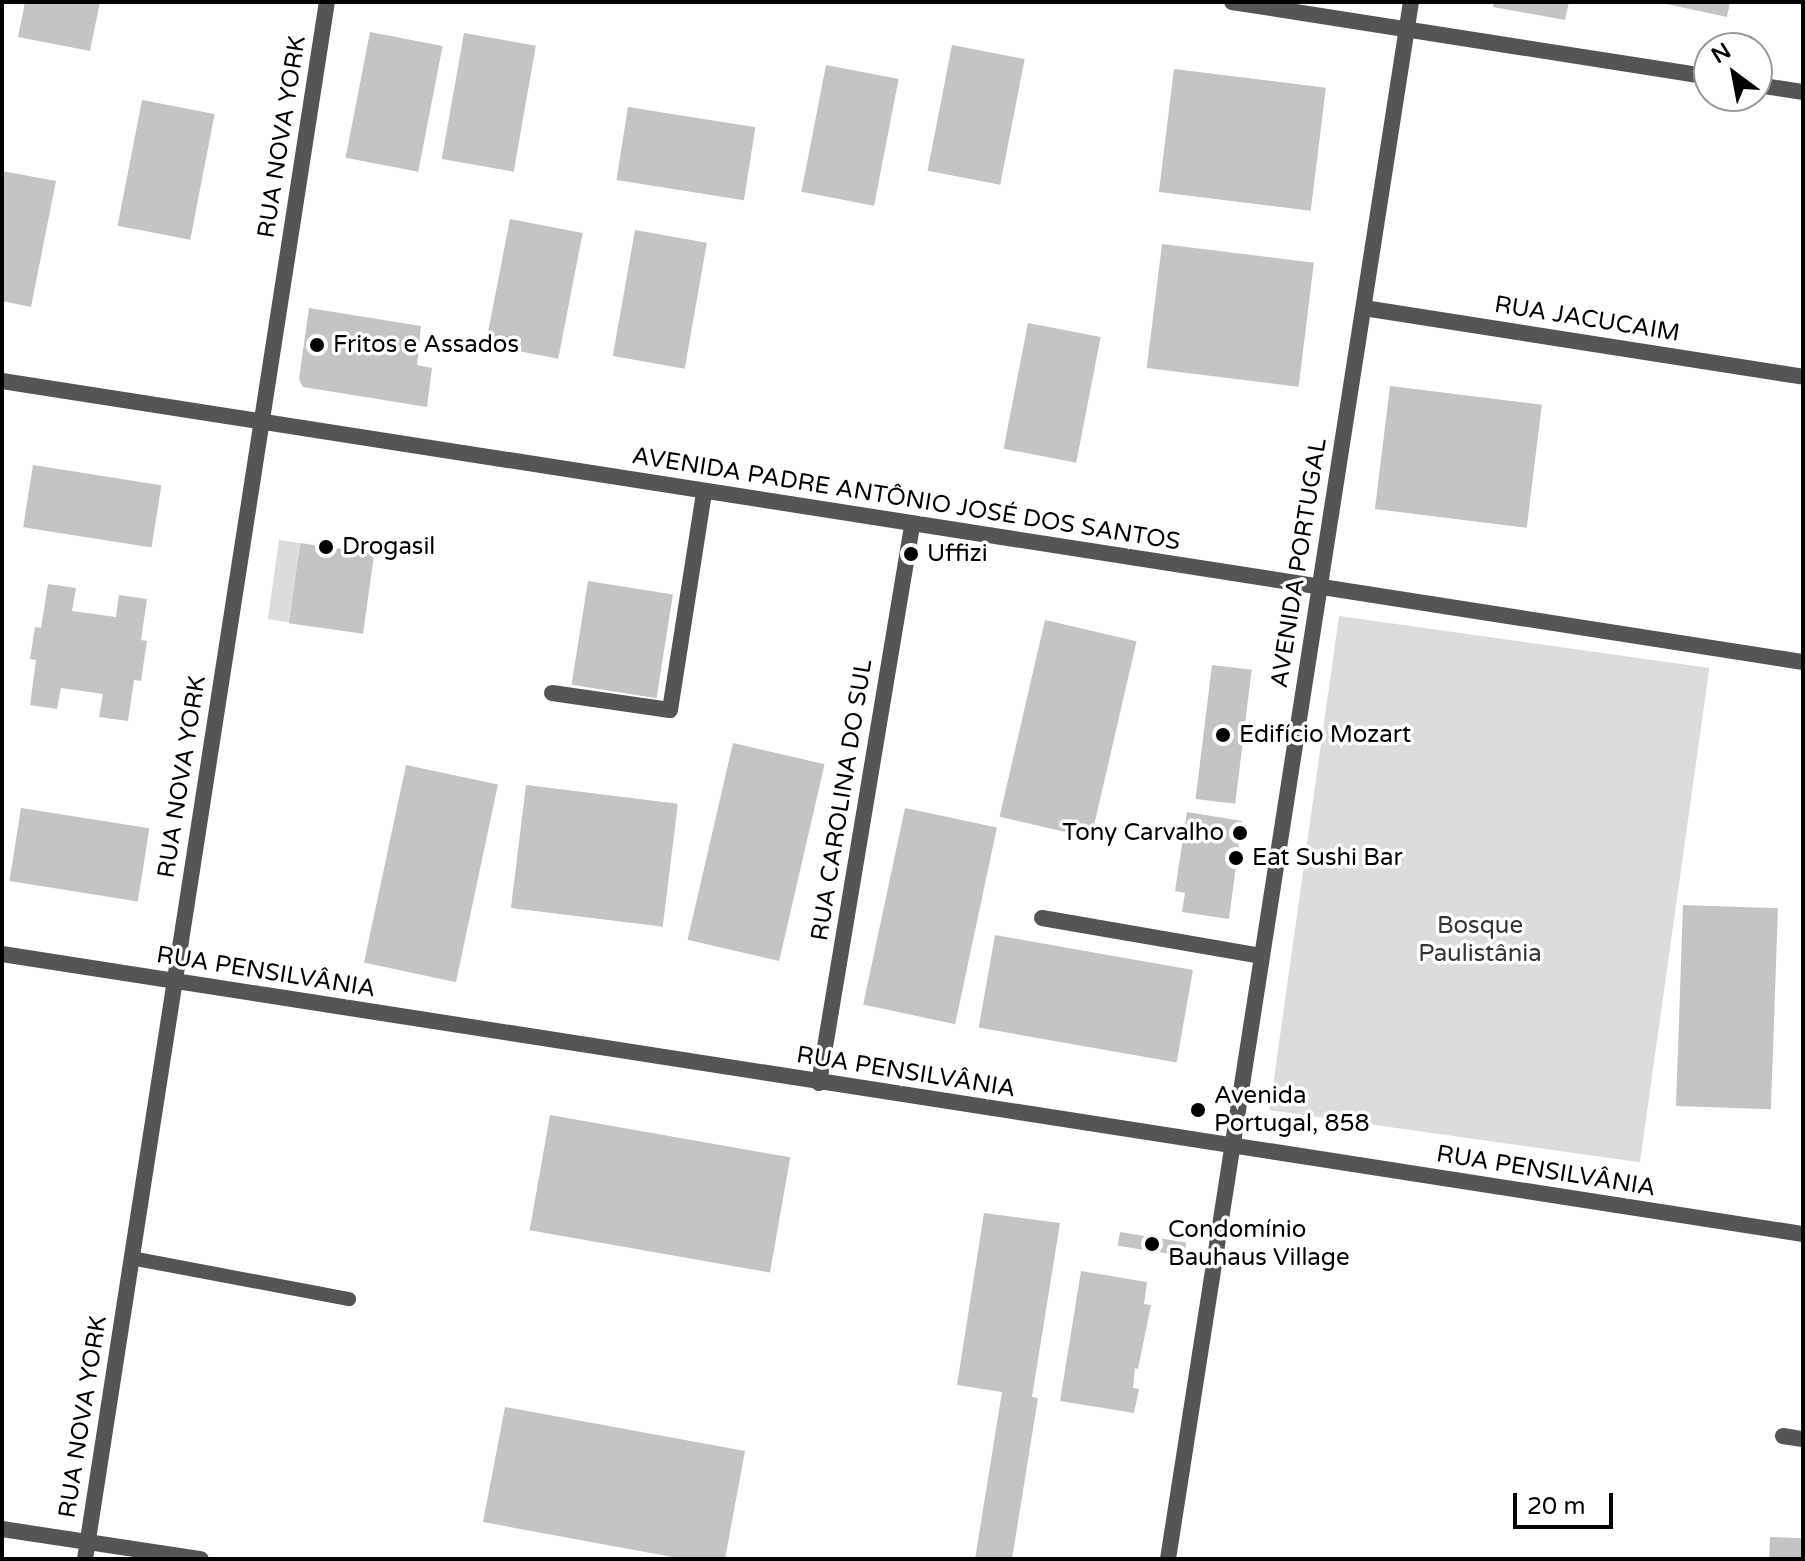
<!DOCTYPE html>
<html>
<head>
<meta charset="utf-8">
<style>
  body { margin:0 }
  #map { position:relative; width:1805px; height:1561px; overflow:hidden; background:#fff; font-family:"Varela Round",sans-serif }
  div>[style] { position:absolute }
  .green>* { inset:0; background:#dcdcdc; transform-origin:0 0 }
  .building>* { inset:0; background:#c4c4c4; transform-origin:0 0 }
  .service>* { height:14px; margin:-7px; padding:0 7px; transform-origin:7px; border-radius:7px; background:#555 }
  .minor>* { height:16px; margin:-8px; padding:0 8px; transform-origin:8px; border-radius:8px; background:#555 }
  .tertiary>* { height:16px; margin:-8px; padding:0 8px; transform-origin:8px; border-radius:8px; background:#555 }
  .dots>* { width:22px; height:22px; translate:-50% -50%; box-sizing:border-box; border:4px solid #fff; border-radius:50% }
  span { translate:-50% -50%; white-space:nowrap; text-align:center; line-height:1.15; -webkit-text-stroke:7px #fff; paint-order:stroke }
  .street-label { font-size:24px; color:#000 }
  .poi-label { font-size:24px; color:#000 }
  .left { translate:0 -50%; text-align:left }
  .right { translate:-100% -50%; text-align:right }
  .park-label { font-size:24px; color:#333 }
  .frame { position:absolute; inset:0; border:4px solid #000; pointer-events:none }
  .north { position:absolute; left:1693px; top:32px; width:80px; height:80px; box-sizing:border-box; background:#fff; border:2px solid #999; border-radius:50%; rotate:328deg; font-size:22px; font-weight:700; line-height:32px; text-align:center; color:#000 }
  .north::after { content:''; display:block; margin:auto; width:28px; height:36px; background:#000; clip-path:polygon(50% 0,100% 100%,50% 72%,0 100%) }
  .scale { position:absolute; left:1513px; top:1493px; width:100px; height:36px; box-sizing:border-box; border:4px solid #000; border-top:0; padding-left:10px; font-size:24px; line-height:28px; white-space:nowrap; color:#000; -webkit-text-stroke:6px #fff; paint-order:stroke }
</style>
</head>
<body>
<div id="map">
  <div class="green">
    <i style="left:279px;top:540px;width:21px;height:80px;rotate:8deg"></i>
    <i style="left:1339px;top:616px;width:374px;height:499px;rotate:8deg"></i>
  </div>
  <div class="building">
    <i style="clip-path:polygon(25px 2px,100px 2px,90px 51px,18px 37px)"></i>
    <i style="clip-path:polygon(1494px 2px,1569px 2px,1565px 20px,1493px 7px)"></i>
    <i style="clip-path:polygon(1657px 2px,1730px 2px,1727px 17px)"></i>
    <i style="left:370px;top:32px;width:74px;height:128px;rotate:11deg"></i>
    <i style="left:464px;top:33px;width:73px;height:128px;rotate:10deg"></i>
    <i style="left:952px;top:45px;width:74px;height:128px;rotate:11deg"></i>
    <i style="left:826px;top:65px;width:74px;height:129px;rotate:11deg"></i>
    <i style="left:1174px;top:69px;width:153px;height:124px;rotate:7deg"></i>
    <i style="left:142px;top:100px;width:74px;height:128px;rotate:11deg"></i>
    <i style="left:628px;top:107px;width:129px;height:74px;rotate:9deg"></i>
    <i style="clip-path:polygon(2px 171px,56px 181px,31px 307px,2px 301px)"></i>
    <i style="left:510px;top:219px;width:74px;height:128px;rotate:11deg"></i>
    <i style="left:635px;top:230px;width:73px;height:128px;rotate:10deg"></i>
    <i style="left:1162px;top:244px;width:153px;height:125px;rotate:7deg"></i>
    <i style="clip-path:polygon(309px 308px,421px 326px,417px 365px,432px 368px,427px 407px,303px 387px,299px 379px)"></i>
    <i style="left:1028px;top:323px;width:74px;height:128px;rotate:11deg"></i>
    <i style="left:1390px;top:386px;width:153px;height:124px;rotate:7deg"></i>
    <i style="left:33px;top:465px;width:130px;height:63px;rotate:9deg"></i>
    <i style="left:300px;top:543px;width:75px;height:81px;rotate:8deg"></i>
    <i style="left:588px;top:581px;width:86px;height:105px;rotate:9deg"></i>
    <i style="clip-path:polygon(48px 584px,76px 588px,72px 611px,116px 617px,119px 595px,147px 599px,141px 640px,147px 641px,141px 681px,134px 680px,128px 721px,99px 717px,103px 694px,61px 688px,57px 709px,30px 705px,36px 660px,30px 659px,35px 627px,41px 628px)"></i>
    <i style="left:1045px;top:620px;width:94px;height:202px;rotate:13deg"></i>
    <i style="left:1212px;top:665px;width:40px;height:135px;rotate:7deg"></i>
    <i style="left:733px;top:743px;width:94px;height:202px;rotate:13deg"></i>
    <i style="left:406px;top:765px;width:94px;height:202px;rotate:12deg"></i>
    <i style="left:526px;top:785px;width:153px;height:124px;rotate:7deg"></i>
    <i style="left:21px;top:808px;width:130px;height:74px;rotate:9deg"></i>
    <i style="left:905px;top:808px;width:94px;height:201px;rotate:12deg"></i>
    <i style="clip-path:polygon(1187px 812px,1242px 821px,1229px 919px,1182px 912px,1185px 893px,1175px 891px)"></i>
    <i style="left:1683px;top:905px;width:95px;height:201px;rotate:2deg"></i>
    <i style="left:995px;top:935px;width:201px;height:94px;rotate:10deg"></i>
    <i style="left:550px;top:1115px;width:244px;height:117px;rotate:10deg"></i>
    <i style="clip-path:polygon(984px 1213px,1060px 1223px,1032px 1397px,1038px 1398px,1012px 1559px,975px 1559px,1002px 1392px,957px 1385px)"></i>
    <i style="left:1120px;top:1232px;width:67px;height:14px;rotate:9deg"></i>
    <i style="clip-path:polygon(1081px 1271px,1147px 1282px,1144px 1304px,1151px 1305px,1138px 1369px,1135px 1368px,1133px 1388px,1139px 1389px,1134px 1413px,1060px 1401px)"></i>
    <i style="clip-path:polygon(505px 1407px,745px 1451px,725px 1559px,683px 1559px,483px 1522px)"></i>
    <i style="left:1770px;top:1537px;width:33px;height:22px;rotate:2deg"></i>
  </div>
  <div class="service">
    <i style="left:131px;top:1258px;width:222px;rotate:10.7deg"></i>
  </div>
  <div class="minor">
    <i style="left:1232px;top:2px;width:483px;rotate:8.9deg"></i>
    <i style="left:1757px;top:85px;width:47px;rotate:8.7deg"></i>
    <i style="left:1364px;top:308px;width:444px;rotate:8.9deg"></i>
    <i style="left:552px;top:693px;width:119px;rotate:8.2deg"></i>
    <i style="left:670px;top:710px;width:221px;rotate:-81.1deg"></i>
    <i style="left:1042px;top:918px;width:222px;rotate:9.8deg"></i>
    <i style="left:2px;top:954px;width:1823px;rotate:8.84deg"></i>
    <i style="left:819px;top:1083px;width:565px;rotate:-80.52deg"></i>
    <i style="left:1783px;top:1436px;width:20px;rotate:9deg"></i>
    <i style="left:2px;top:1529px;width:201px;rotate:8.6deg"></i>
    <i style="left:85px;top:1559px;width:1576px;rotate:-81.17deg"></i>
  </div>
  <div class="tertiary">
    <i style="left:2px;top:381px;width:1823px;rotate:8.87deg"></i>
    <i style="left:1168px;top:1559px;width:1576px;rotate:-81.13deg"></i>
  </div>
  <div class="dots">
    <i style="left:317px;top:345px;background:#000"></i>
    <i style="left:326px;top:547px;background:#000"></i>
    <i style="left:911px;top:554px;background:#000"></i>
    <i style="left:1223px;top:735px;background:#000"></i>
    <i style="left:1240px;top:833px;background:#000"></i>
    <i style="left:1236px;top:858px;background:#000"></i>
    <i style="left:1198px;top:1110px;background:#000"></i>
    <i style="left:1152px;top:1244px;background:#000"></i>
  </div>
  <div class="street-label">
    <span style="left:282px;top:137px;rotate:-81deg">RUA NOVA YORK</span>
    <span style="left:1587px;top:319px;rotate:9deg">RUA JACUCAIM</span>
    <span style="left:906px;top:499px;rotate:9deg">AVENIDA PADRE ANTÔNIO JOSÉ DOS SANTOS</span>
    <span style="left:1299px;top:563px;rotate:-81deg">AVENIDA PORTUGAL</span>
    <span style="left:182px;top:777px;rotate:-81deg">RUA NOVA YORK</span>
    <span style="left:842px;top:800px;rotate:-81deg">RUA CAROLINA DO SUL</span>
    <span style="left:266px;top:972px;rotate:9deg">RUA PENSILVÂNIA</span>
    <span style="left:906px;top:1072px;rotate:9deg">RUA PENSILVÂNIA</span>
    <span style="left:1546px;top:1171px;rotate:9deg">RUA PENSILVÂNIA</span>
    <span style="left:83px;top:1417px;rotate:-81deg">RUA NOVA YORK</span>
  </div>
  <div class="poi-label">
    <span class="left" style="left:333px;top:345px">Fritos e Assados</span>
    <span class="left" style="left:342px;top:547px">Drogasil</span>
    <span class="left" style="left:927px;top:554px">Uffizi</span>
    <span class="left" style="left:1239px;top:735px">Edifício Mozart</span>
    <span class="right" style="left:1224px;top:833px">Tony Carvalho</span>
    <span class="left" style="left:1252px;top:858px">Eat Sushi Bar</span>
    <span class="left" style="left:1214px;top:1110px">Avenida<br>Portugal, 858</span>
    <span class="left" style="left:1168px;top:1244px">Condomínio<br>Bauhaus Village</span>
  </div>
  <div class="park-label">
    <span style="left:1480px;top:940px">Bosque<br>Paulistânia</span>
  </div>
  <div class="frame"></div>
  <div class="north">N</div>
  <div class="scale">20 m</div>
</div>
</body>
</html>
